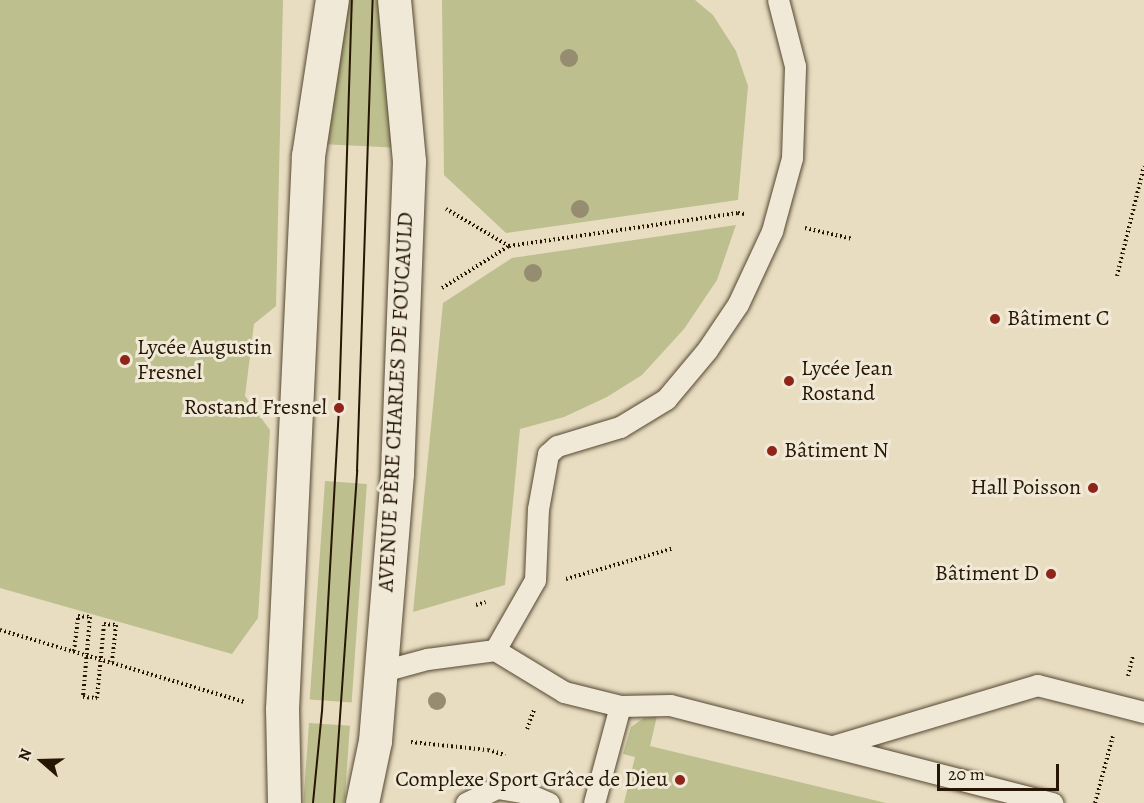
<!DOCTYPE html>
<html>
<head>
<meta charset="utf-8">
<style>
  body { margin:0 }
  #map { position:relative; width:1144px; height:803px; overflow:hidden; background:#e8ddc1; font-family:Alegreya,serif }
  div>[style] { position:absolute }
  .green>* { inset:0; background:#bdbf8e; transform-origin:0 0 }
  .path>* { height:4px; margin-top:-2px; transform-origin:0; background:repeating-linear-gradient(90deg,#261603 0 1.5px,transparent 0 4.5px) }
  .roads { filter:drop-shadow(0 0 2px #564832) drop-shadow(0 0 2px #564832) }
  .lane>* { height:21px; margin:-10.5px; padding:0 10.5px; transform-origin:10.5px; border-radius:10.5px; background:#f0e9d7 }
  .secondary>* { height:33px; margin:-16.5px; padding:0 16.5px; transform-origin:16.5px; border-radius:16.5px; background:#f0e9d7 }
  .tram>* { height:1.5px; margin:-0.75px; padding:0 0.75px; transform-origin:0.75px; border-radius:0.75px; background:#261603 }
  .trees>* { width:18px; height:18px; margin:-9px; border-radius:50%; background:#968c70 }
  .dots>* { width:16px; height:16px; translate:-50% -50%; box-sizing:border-box; border:3px solid #f0e9d7; border-radius:50% }
  span { translate:-50% -50%; white-space:nowrap; text-align:center; line-height:1.15; -webkit-text-stroke:6px #f0e9d7; paint-order:stroke }
  .poi-label { font-size:22px; color:#261603 }
  .left { translate:0 -50%; text-align:left }
  .right { translate:-100% -50%; text-align:right }
  .street-label { font-size:22px; color:#261603 }
  .north { position:absolute; left:12px; top:731px; width:60px; height:60px; -webkit-text-stroke:4px #f0e9d7; paint-order:stroke; rotate:290deg; font-size:16px; font-weight:700; line-height:24px; text-align:center; color:#261603 }
  .north::after { content:''; display:block; margin:auto; width:21px; height:27px; background:#261603; clip-path:polygon(50% 0,100% 100%,50% 72%,0 100%) }
  .scale { position:absolute; left:937px; top:764px; width:122px; height:27px; box-sizing:border-box; border:3px solid #261603; border-top:0; padding-left:8px; font-size:18px; line-height:21px; white-space:nowrap; color:#261603; -webkit-text-stroke:4px #f0e9d7; paint-order:stroke }
</style>
</head>
<body>
<div id="map">
  <div class="green">
    <i style="clip-path:polygon(0 0,283px 0,276px 306px,254px 324px,245px 396px,270px 430px,258px 618px,232px 654px,0 588px)"></i>
    <i style="clip-path:polygon(341px 0,387px 0,402px 148px,321px 144px)"></i>
    <i style="clip-path:polygon(442px 0,695px 0,713px 15px,736px 51px,748px 86px,738px 200px,506px 233px,444px 175px)"></i>
    <i style="clip-path:polygon(736px 225px,717px 280px,684px 329px,642px 375px,607px 397px,564px 417px,520px 429px,505px 585px,413px 612px,443px 303px,512px 258px)"></i>
    <i style="left:325px;top:481px;width:42px;height:219px;rotate:4deg"></i>
    <i style="clip-path:polygon(657px 716px,650px 746px,886px 803px,624px 803px,635px 757px,623px 754px,631px 727px,644px 718px)"></i>
    <i style="left:309px;top:723px;width:41px;height:80px;rotate:4deg"></i>
  </div>
  <div class="path">
    <i style="left:805px;top:228px;width:49px;rotate:12.9deg"></i>
    <i style="left:509px;top:246px;width:231px;rotate:-8.2deg"></i>
    <i style="left:738px;top:213px;width:7px;rotate:8deg"></i>
    <i style="left:1117px;top:276px;width:113px;rotate:-76.2deg"></i>
    <i style="left:442px;top:288px;width:79px;rotate:-32.1deg"></i>
    <i style="left:509px;top:246px;width:73px;rotate:-149.6deg"></i>
    <i style="left:566px;top:579px;width:112px;rotate:-16deg"></i>
    <i style="left:476px;top:605px;width:10px;rotate:-17deg"></i>
    <i style="left:0;top:630px;width:254px;rotate:16.4deg"></i>
    <i style="left:74px;top:651px;width:35px;rotate:-83deg"></i>
    <i style="left:78px;top:616px;width:12px;rotate:5deg"></i>
    <i style="left:90px;top:617px;width:80px;rotate:95deg"></i>
    <i style="left:83px;top:697px;width:14px;rotate:4deg"></i>
    <i style="left:97px;top:698px;width:74px;rotate:-84.6deg"></i>
    <i style="left:104px;top:624px;width:12px;rotate:5deg"></i>
    <i style="left:116px;top:625px;width:37px;rotate:96deg"></i>
    <i style="left:1128px;top:676px;width:21px;rotate:-76deg"></i>
    <i style="left:527px;top:729px;width:20px;rotate:-70deg"></i>
    <i style="left:411px;top:742px;width:77px;rotate:5.9deg"></i>
    <i style="left:488px;top:750px;width:18px;rotate:16deg"></i>
    <i style="left:1095px;top:803px;width:69px;rotate:-75deg"></i>
  </div>
  <div class="roads">
    <div class="lane">
      <i style="left:495px;top:650px;width:81px;rotate:-60.3deg"></i>
      <i style="left:535px;top:580px;width:71px;rotate:-87.6deg"></i>
      <i style="left:538px;top:509px;width:56px;rotate:-79.7deg"></i>
      <i style="left:548px;top:454px;width:12px;rotate:-42deg"></i>
      <i style="left:557px;top:446px;width:66px;rotate:-16.8deg"></i>
      <i style="left:620px;top:427px;width:54px;rotate:-31.3deg"></i>
      <i style="left:666px;top:399px;width:64px;rotate:-50.1deg"></i>
      <i style="left:707px;top:350px;width:55px;rotate:-56deg"></i>
      <i style="left:738px;top:304px;width:81px;rotate:-65deg"></i>
      <i style="left:772px;top:231px;width:76px;rotate:-74.7deg"></i>
      <i style="left:792px;top:158px;width:92px;rotate:-88.1deg"></i>
      <i style="left:795px;top:66px;width:68px;rotate:-104.4deg"></i>
      <i style="left:379px;top:672px;width:50px;rotate:-15.2deg"></i>
      <i style="left:427px;top:659px;width:69px;rotate:-7.5deg"></i>
      <i style="left:495px;top:650px;width:81px;rotate:31.3deg"></i>
      <i style="left:564px;top:692px;width:58px;rotate:14deg"></i>
      <i style="left:620px;top:706px;width:50px;rotate:-1.1deg"></i>
      <i style="left:670px;top:705px;width:395px;rotate:14.4deg"></i>
      <i style="left:833px;top:746px;width:213px;rotate:-16.6deg"></i>
      <i style="left:1037px;top:685px;width:110px;rotate:14.2deg"></i>
      <i style="left:466px;top:803px;width:34px;rotate:-26deg"></i>
      <i style="left:497px;top:788px;width:26px;rotate:9deg"></i>
      <i style="left:523px;top:792px;width:28px;rotate:23deg"></i>
      <i style="left:594px;top:803px;width:100px;rotate:-75deg"></i>
    </div>
    <div class="secondary">
      <i style="left:284px;top:803px;width:94px;rotate:-91.2deg"></i>
      <i style="left:282px;top:709px;width:554px;rotate:-87.31deg"></i>
      <i style="left:308px;top:156px;width:158px;rotate:-81.3deg"></i>
      <i style="left:362px;top:803px;width:63px;rotate:-78.2deg"></i>
      <i style="left:375px;top:741px;width:269px;rotate:-85.3deg"></i>
      <i style="left:397px;top:473px;width:312px;rotate:-87.8deg"></i>
      <i style="left:409px;top:161px;width:162px;rotate:-95.3deg"></i>
    </div>
  </div>
  <div class="tram">
    <i style="left:313px;top:803px;width:91px;rotate:-84.4deg"></i>
    <i style="left:322px;top:712px;width:304px;rotate:-86.8deg"></i>
    <i style="left:339px;top:408px;width:408px;rotate:-88.2deg"></i>
    <i style="left:334px;top:803px;width:333px;rotate:-86deg"></i>
    <i style="left:357px;top:471px;width:471px;rotate:-88.1deg"></i>
  </div>
  <div class="trees">
    <i style="left:569px;top:58px"></i>
    <i style="left:580px;top:209px"></i>
    <i style="left:533px;top:273px"></i>
    <i style="left:437px;top:701px"></i>
  </div>
  <div class="dots">
    <i style="left:995px;top:319px;background:#8f2418"></i>
    <i style="left:125px;top:360px;background:#8f2418"></i>
    <i style="left:789px;top:381px;background:#8f2418"></i>
    <i style="left:339px;top:408px;background:#8f2418"></i>
    <i style="left:772px;top:451px;background:#8f2418"></i>
    <i style="left:1093px;top:488px;background:#8f2418"></i>
    <i style="left:1051px;top:574px;background:#8f2418"></i>
    <i style="left:680px;top:780px;background:#8f2418"></i>
  </div>
  <div class="poi-label">
    <span class="left" style="left:1007px;top:319px">Bâtiment C</span>
    <span class="left" style="left:137px;top:360px">Lycée Augustin<br>Fresnel</span>
    <span class="left" style="left:801px;top:381px">Lycée Jean<br>Rostand</span>
    <span class="right" style="left:327px;top:408px">Rostand Fresnel</span>
    <span class="left" style="left:784px;top:451px">Bâtiment N</span>
    <span class="right" style="left:1081px;top:488px">Hall Poisson</span>
    <span class="right" style="left:1039px;top:574px">Bâtiment D</span>
    <span class="right" style="left:668px;top:780px">Complexe Sport Grâce de Dieu</span>
  </div>
  <div class="street-label">
    <span style="left:396px;top:402px;rotate:-87deg">AVENUE PÈRE CHARLES DE FOUCAULD</span>
  </div>
  <div class="north">N</div>
  <div class="scale">20 m</div>
</div>
</body>
</html>
